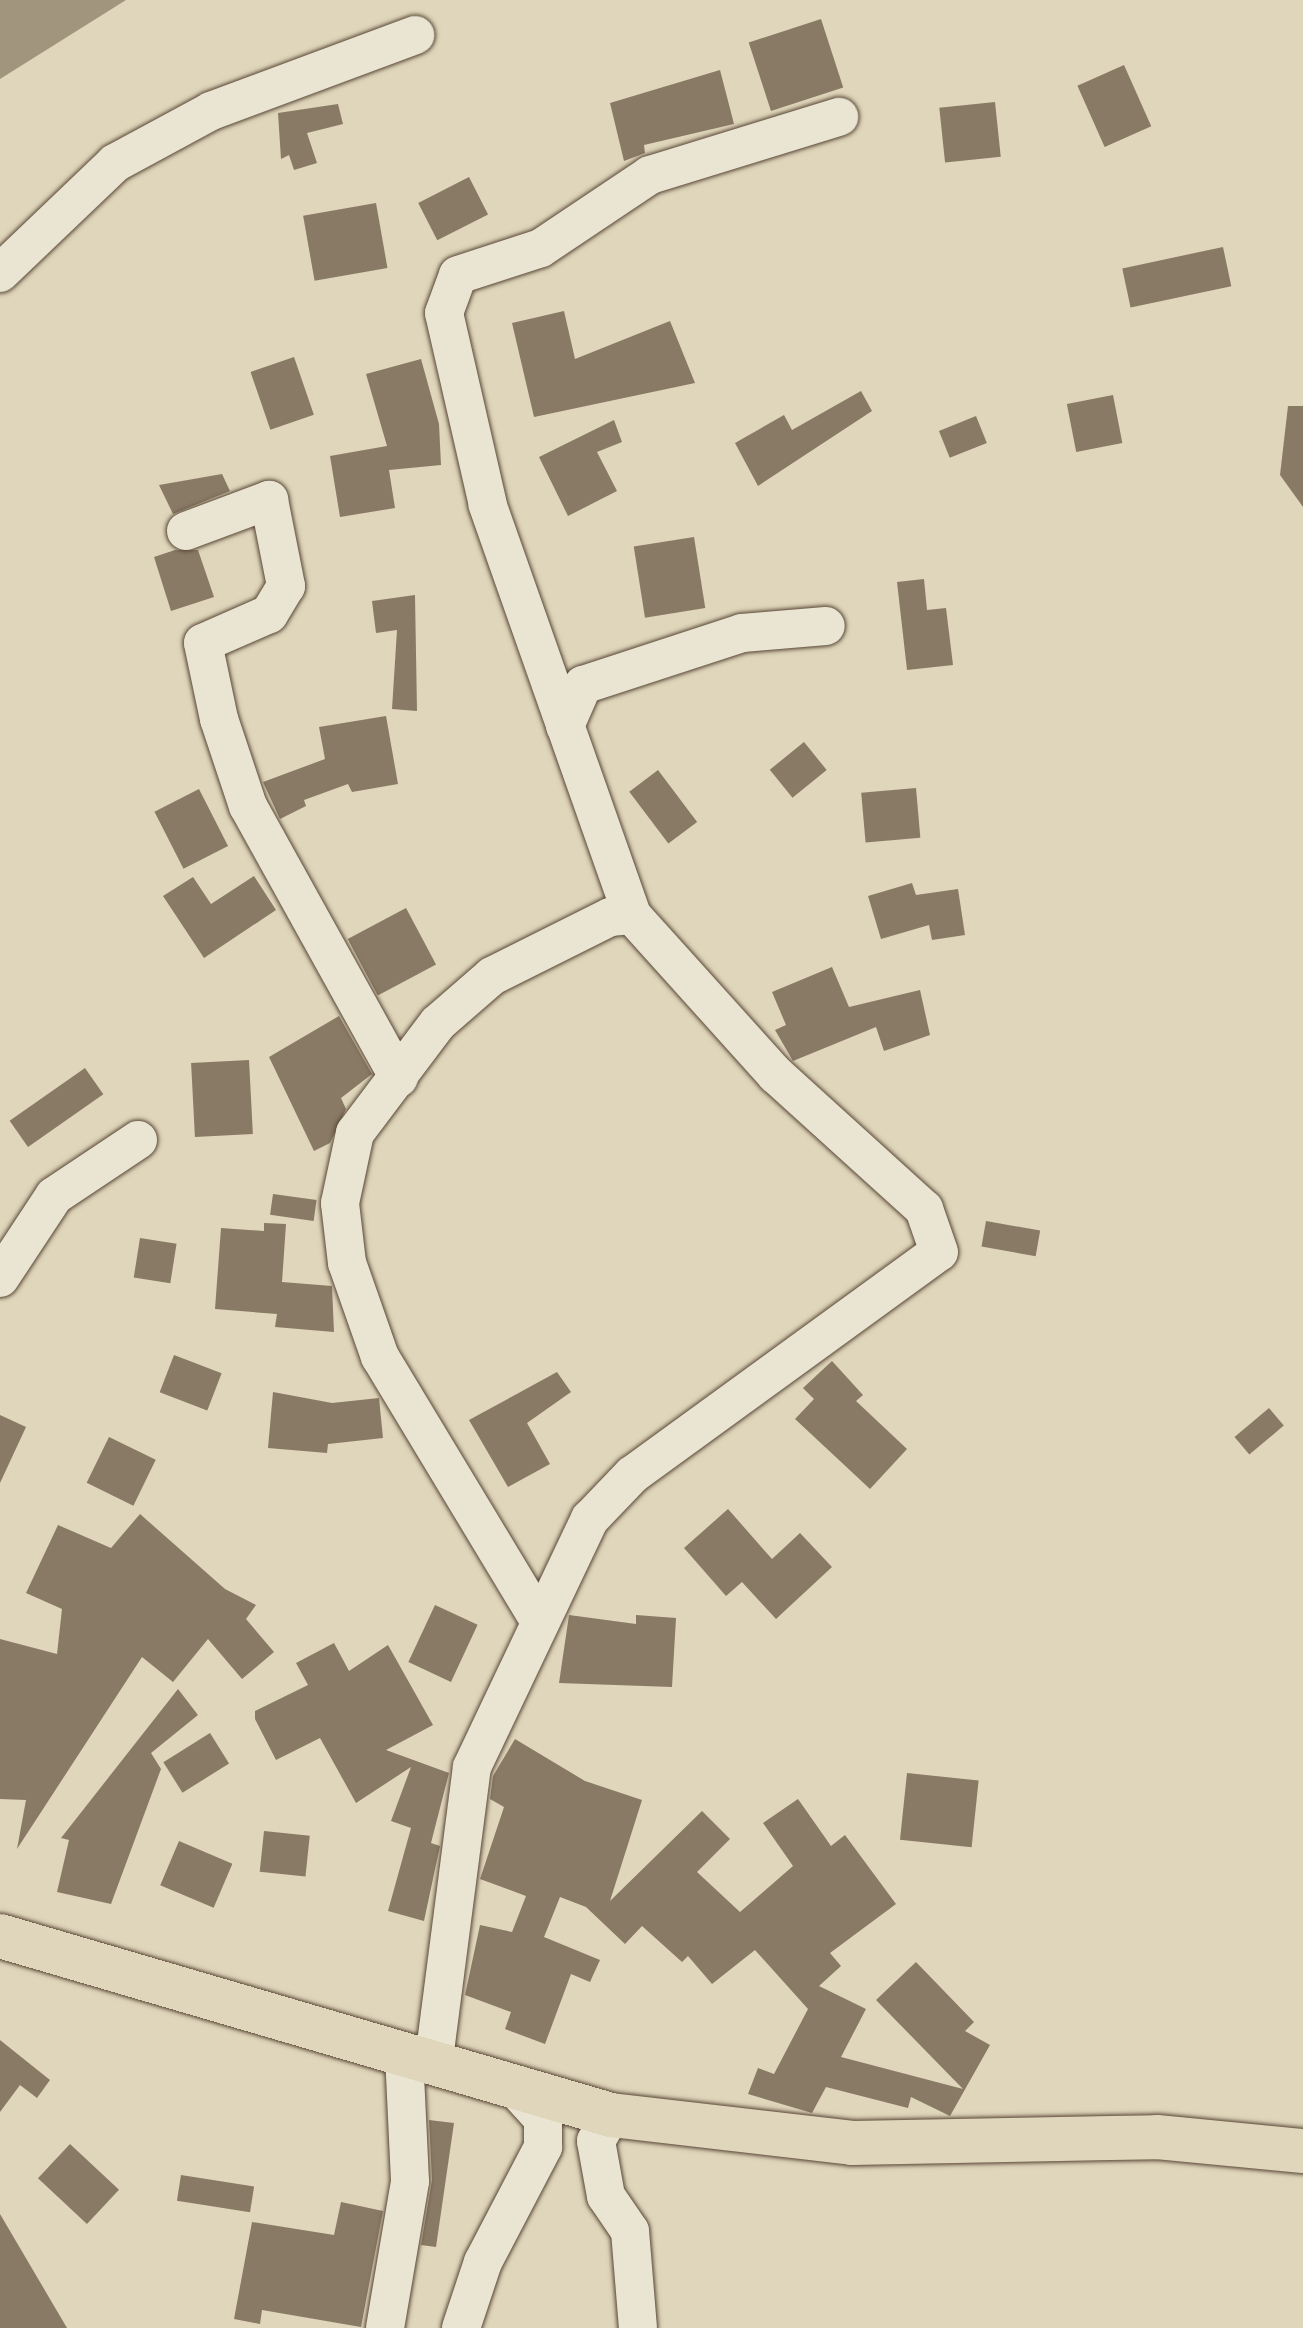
<!DOCTYPE html>
<html>
<head>
<meta charset="utf-8">
<style>
  body { margin:0 }
  #map { position:relative; width:1303px; height:2328px; overflow:hidden; background:#dfd6bb; font-family:"Old Standard TT",serif }
  div>[style] { position:absolute }
  .water>* { inset:0; background:#a2957e }
  .building>* { inset:0; background:#897a65; transform-origin:0 0 }
  .roads { filter:drop-shadow(0 0 2px #584635) drop-shadow(0 0 2px #584635) }
  .minor>* { height:38px; margin:-19px; padding:0 19px; transform-origin:19px; border-radius:19px; background:#eae4d3 }
  .major>* { height:44px; margin:-22px; padding:0 22px; transform-origin:22px; border-radius:22px; background:#dfd6bb }
  span { translate:-50% -50%; white-space:nowrap; text-align:center; line-height:1.15; -webkit-text-stroke:8px #eae4d3; paint-order:stroke }
</style>
</head>
<body>
<div id="map">
  <div class="water">
    <i style="clip-path:polygon(0 0,126px 0,0 79px)"></i>
  </div>
  <div class="building">
    <i style="left:821px;top:19px;width:72px;height:76px;rotate:72deg"></i>
    <i style="left:1124px;top:65px;width:67px;height:51px;rotate:66deg"></i>
    <i style="clip-path:polygon(720px 70px,734px 124px,644px 145px,645px 153px,624px 161px,610px 103px)"></i>
    <i style="left:995px;top:102px;width:55px;height:56px;rotate:84deg"></i>
    <i style="clip-path:polygon(338px 104px,343px 124px,307px 133px,317px 163px,294px 170px,289px 155px,281px 159px,278px 113px)"></i>
    <i style="left:469px;top:177px;width:42px;height:57px;rotate:63deg"></i>
    <i style="left:376px;top:203px;width:66px;height:74px;rotate:80deg"></i>
    <i style="left:1223px;top:247px;width:40px;height:103px;rotate:78deg"></i>
    <i style="clip-path:polygon(564px 311px,575px 359px,670px 321px,695px 383px,534px 417px,512px 323px)"></i>
    <i style="left:294px;top:357px;width:61px;height:46px;rotate:71deg"></i>
    <i style="clip-path:polygon(421px 359px,439px 424px,441px 465px,389px 470px,395px 508px,340px 517px,330px 456px,387px 446px,366px 374px)"></i>
    <i style="clip-path:polygon(861px 391px,872px 411px,758px 486px,735px 443px,784px 415px,792px 430px)"></i>
    <i style="left:1113px;top:395px;width:49px;height:47px;rotate:79deg"></i>
    <i style="clip-path:polygon(1288px 406px,1303px 406px,1303px 507px,1280px 475px)"></i>
    <i style="left:976px;top:416px;width:29px;height:40px;rotate:68deg"></i>
    <i style="clip-path:polygon(614px 420px,622px 442px,597px 452px,617px 491px,568px 516px,539px 457px)"></i>
    <i style="clip-path:polygon(222px 474px,230px 491px,173px 514px,159px 485px)"></i>
    <i style="left:694px;top:537px;width:72px;height:61px;rotate:81deg"></i>
    <i style="clip-path:polygon(175px 550px,198px 550px,214px 597px,171px 611px,154px 557px)"></i>
    <i style="clip-path:polygon(924px 579px,927px 610px,946px 608px,953px 665px,907px 670px,897px 582px)"></i>
    <i style="clip-path:polygon(415px 595px,417px 711px,392px 709px,397px 630px,376px 633px,372px 601px)"></i>
    <i style="clip-path:polygon(386px 716px,398px 784px,352px 792px,348px 784px,304px 800px,306px 806px,280px 819px,263px 782px,325px 759px,319px 727px)"></i>
    <i style="left:804px;top:742px;width:36px;height:44px;rotate:51deg"></i>
    <i style="left:658px;top:770px;width:65px;height:36px;rotate:53deg"></i>
    <i style="left:916px;top:788px;width:50px;height:55px;rotate:85deg"></i>
    <i style="left:199px;top:789px;width:64px;height:50px;rotate:63deg"></i>
    <i style="clip-path:polygon(254px 876px,276px 910px,204px 958px,163px 896px,193px 877px,211px 904px)"></i>
    <i style="clip-path:polygon(912px 883px,916px 895px,958px 889px,965px 935px,932px 940px,929px 925px,881px 939px,868px 896px)"></i>
    <i style="left:406px;top:908px;width:64px;height:66px;rotate:62deg"></i>
    <i style="clip-path:polygon(832px 967px,849px 1007px,920px 990px,930px 1035px,884px 1051px,876px 1027px,793px 1061px,775px 1030px,786px 1025px,772px 992px)"></i>
    <i style="clip-path:polygon(339px 1016px,372px 1074px,341px 1098px,346px 1109px,330px 1143px,314px 1151px,269px 1057px)"></i>
    <i style="left:249px;top:1060px;width:74px;height:58px;rotate:87deg"></i>
    <i style="left:85px;top:1068px;width:32px;height:92px;rotate:55deg"></i>
    <i style="left:273px;top:1194px;width:44px;height:21px;rotate:8deg"></i>
    <i style="left:986px;top:1221px;width:55px;height:26px;rotate:10deg"></i>
    <i style="clip-path:polygon(264px 1223px,286px 1224px,282px 1282px,332px 1286px,334px 1332px,275px 1327px,277px 1314px,215px 1309px,221px 1228px,264px 1231px)"></i>
    <i style="left:140px;top:1238px;width:37px;height:40px;rotate:9deg"></i>
    <i style="left:174px;top:1355px;width:51px;height:40px;rotate:21deg"></i>
    <i style="clip-path:polygon(832px 1361px,863px 1395px,856px 1401px,907px 1449px,870px 1489px,795px 1419px,814px 1399px,803px 1388px)"></i>
    <i style="clip-path:polygon(557px 1372px,571px 1392px,527px 1423px,550px 1464px,508px 1487px,469px 1420px)"></i>
    <i style="clip-path:polygon(273px 1392px,332px 1403px,379px 1398px,383px 1438px,328px 1444px,327px 1453px,268px 1448px)"></i>
    <i style="left:1269px;top:1408px;width:23px;height:45px;rotate:50deg"></i>
    <i style="clip-path:polygon(0 1415px,26px 1427px,0 1483px)"></i>
    <i style="left:109px;top:1437px;width:52px;height:51px;rotate:26deg"></i>
    <i style="clip-path:polygon(728px 1509px,772px 1559px,800px 1533px,832px 1567px,776px 1619px,742px 1582px,726px 1596px,684px 1548px)"></i>
    <i style="clip-path:polygon(140px 1514px,225px 1589px,256px 1605px,246px 1619px,274px 1652px,242px 1679px,208px 1639px,173px 1682px,142px 1657px,17px 1849px,26px 1800px,0 1799px,0 1639px,57px 1654px,62px 1609px,26px 1593px,58px 1525px,111px 1548px)"></i>
    <i style="left:435px;top:1605px;width:47px;height:63px;rotate:25deg"></i>
    <i style="clip-path:polygon(569px 1615px,636px 1624px,636px 1615px,676px 1618px,672px 1687px,559px 1683px)"></i>
    <i style="clip-path:polygon(334px 1643px,349px 1671px,388px 1645px,433px 1725px,386px 1750px,449px 1773px,431px 1843px,440px 1846px,424px 1921px,388px 1911px,411px 1828px,391px 1821px,411px 1767px,356px 1803px,320px 1738px,276px 1760px,255px 1719px,255px 1711px,308px 1685px,296px 1663px)"></i>
    <i style="clip-path:polygon(178px 1689px,198px 1715px,151px 1753px,161px 1769px,111px 1904px,57px 1892px,69px 1840px,61px 1838px)"></i>
    <i style="left:210px;top:1733px;width:36px;height:55px;rotate:58deg"></i>
    <i style="clip-path:polygon(515px 1739px,585px 1781px,642px 1800px,610px 1901px,702px 1811px,730px 1839px,697px 1872px,740px 1912px,793px 1866px,763px 1823px,798px 1799px,831px 1846px,845px 1835px,896px 1904px,830px 1953px,841px 1966px,819px 1986px,866px 2009px,841px 2057px,963px 2089px,876px 2000px,916px 1962px,974px 2022px,965px 2031px,990px 2045px,950px 2116px,911px 2097px,908px 2108px,826px 2087px,812px 2113px,748px 2094px,758px 2068px,774px 2074px,808px 2009px,755px 1950px,712px 1984px,688px 1956px,682px 1962px,642px 1926px,625px 1944px,586px 1907px,560px 1897px,544px 1937px,600px 1960px,590px 1982px,571px 1974px,545px 2044px,505px 2029px,511px 2012px,465px 1995px,480px 1925px,512px 1932px,526px 1896px,480px 1879px,504px 1807px,490px 1799px,493px 1776px)"></i>
    <i style="left:907px;top:1773px;width:72px;height:67px;rotate:6deg"></i>
    <i style="left:264px;top:1831px;width:46px;height:41px;rotate:6deg"></i>
    <i style="left:179px;top:1841px;width:58px;height:48px;rotate:23deg"></i>
    <i style="clip-path:polygon(0 2040px,50px 2080px,37px 2098px,20px 2085px,0 2112px)"></i>
    <i style="clip-path:polygon(429px 2120px,454px 2123px,436px 2247px,421px 2245px,432px 2180px)"></i>
    <i style="left:70px;top:2144px;width:67px;height:47px;rotate:43deg"></i>
    <i style="left:181px;top:2175px;width:74px;height:26px;rotate:9deg"></i>
    <i style="clip-path:polygon(341px 2202px,383px 2211px,361px 2327px,262px 2310px,260px 2324px,234px 2319px,252px 2222px,334px 2235px)"></i>
    <i style="clip-path:polygon(0 2214px,67px 2328px,0 2328px)"></i>
  </div>
  <div class="roads">
    <div class="minor">
      <i style="left:0;top:273px;width:159px;rotate:-43.7deg"></i>
      <i style="left:115px;top:163px;width:109px;rotate:-28.4deg"></i>
      <i style="left:211px;top:111px;width:218px;rotate:-20.4deg"></i>
      <i style="left:186px;top:531px;width:89px;rotate:-20.5deg"></i>
      <i style="left:269px;top:500px;width:88px;rotate:78.8deg"></i>
      <i style="left:286px;top:586px;width:33px;rotate:121deg"></i>
      <i style="left:269px;top:614px;width:72px;rotate:156.3deg"></i>
      <i style="left:203px;top:643px;width:78px;rotate:78.1deg"></i>
      <i style="left:219px;top:719px;width:92px;rotate:71.6deg"></i>
      <i style="left:248px;top:806px;width:311px;rotate:61deg"></i>
      <i style="left:565px;top:726px;width:45px;rotate:-66.3deg"></i>
      <i style="left:583px;top:685px;width:167px;rotate:-18.1deg"></i>
      <i style="left:742px;top:633px;width:84px;rotate:-4.8deg"></i>
      <i style="left:0;top:1278px;width:98px;rotate:-56.6deg"></i>
      <i style="left:54px;top:1196px;width:101px;rotate:-33.7deg"></i>
      <i style="left:540px;top:1622px;width:310px;rotate:-121.1deg"></i>
      <i style="left:380px;top:1357px;width:100px;rotate:-109.3deg"></i>
      <i style="left:347px;top:1263px;width:60px;rotate:-96.7deg"></i>
      <i style="left:340px;top:1203px;width:72px;rotate:-77.9deg"></i>
      <i style="left:355px;top:1133px;width:138px;rotate:-53deg"></i>
      <i style="left:438px;top:1023px;width:72px;rotate:-41deg"></i>
      <i style="left:492px;top:976px;width:132px;rotate:-26.6deg"></i>
      <i style="left:610px;top:917px;width:22px;rotate:-5deg"></i>
      <i style="left:434px;top:2059px;width:294px;rotate:-82.6deg"></i>
      <i style="left:472px;top:1767px;width:275px;rotate:-64.6deg"></i>
      <i style="left:590px;top:1519px;width:61px;rotate:-46.3deg"></i>
      <i style="left:632px;top:1475px;width:379px;rotate:-36deg"></i>
      <i style="left:939px;top:1252px;width:46px;rotate:-109.2deg"></i>
      <i style="left:924px;top:1209px;width:200px;rotate:-137.8deg"></i>
      <i style="left:776px;top:1075px;width:215px;rotate:-132deg"></i>
      <i style="left:632px;top:915px;width:435px;rotate:-109.4deg"></i>
      <i style="left:488px;top:505px;width:197px;rotate:-102.9deg"></i>
      <i style="left:444px;top:313px;width:40px;rotate:-69.8deg"></i>
      <i style="left:458px;top:275px;width:87px;rotate:-18deg"></i>
      <i style="left:541px;top:248px;width:131px;rotate:-33.8deg"></i>
      <i style="left:650px;top:175px;width:198px;rotate:-17.1deg"></i>
      <i style="left:611px;top:2115px;width:30px;rotate:120deg"></i>
      <i style="left:596px;top:2141px;width:56px;rotate:79.7deg"></i>
      <i style="left:606px;top:2196px;width:42px;rotate:55.6deg"></i>
      <i style="left:630px;top:2231px;width:97px;rotate:85.3deg"></i>
      <i style="left:385px;top:2328px;width:149px;rotate:-80.3deg"></i>
      <i style="left:410px;top:2181px;width:128px;rotate:-92.7deg"></i>
      <i style="left:461px;top:2328px;width:70px;rotate:-71.6deg"></i>
      <i style="left:483px;top:2262px;width:130px;rotate:-62.4deg"></i>
      <i style="left:543px;top:2147px;width:28px;rotate:-90deg"></i>
      <i style="left:543px;top:2119px;width:43px;rotate:-132.2deg"></i>
    </div>
    <div class="major">
      <i style="left:0;top:1936px;width:637px;rotate:16.33deg"></i>
      <i style="left:611px;top:2115px;width:243px;rotate:6.6deg"></i>
      <i style="left:852px;top:2143px;width:305px;rotate:-1.1deg"></i>
      <i style="left:1157px;top:2137px;width:147px;rotate:5.5deg"></i>
    </div>
  </div>
</div>
</body>
</html>
